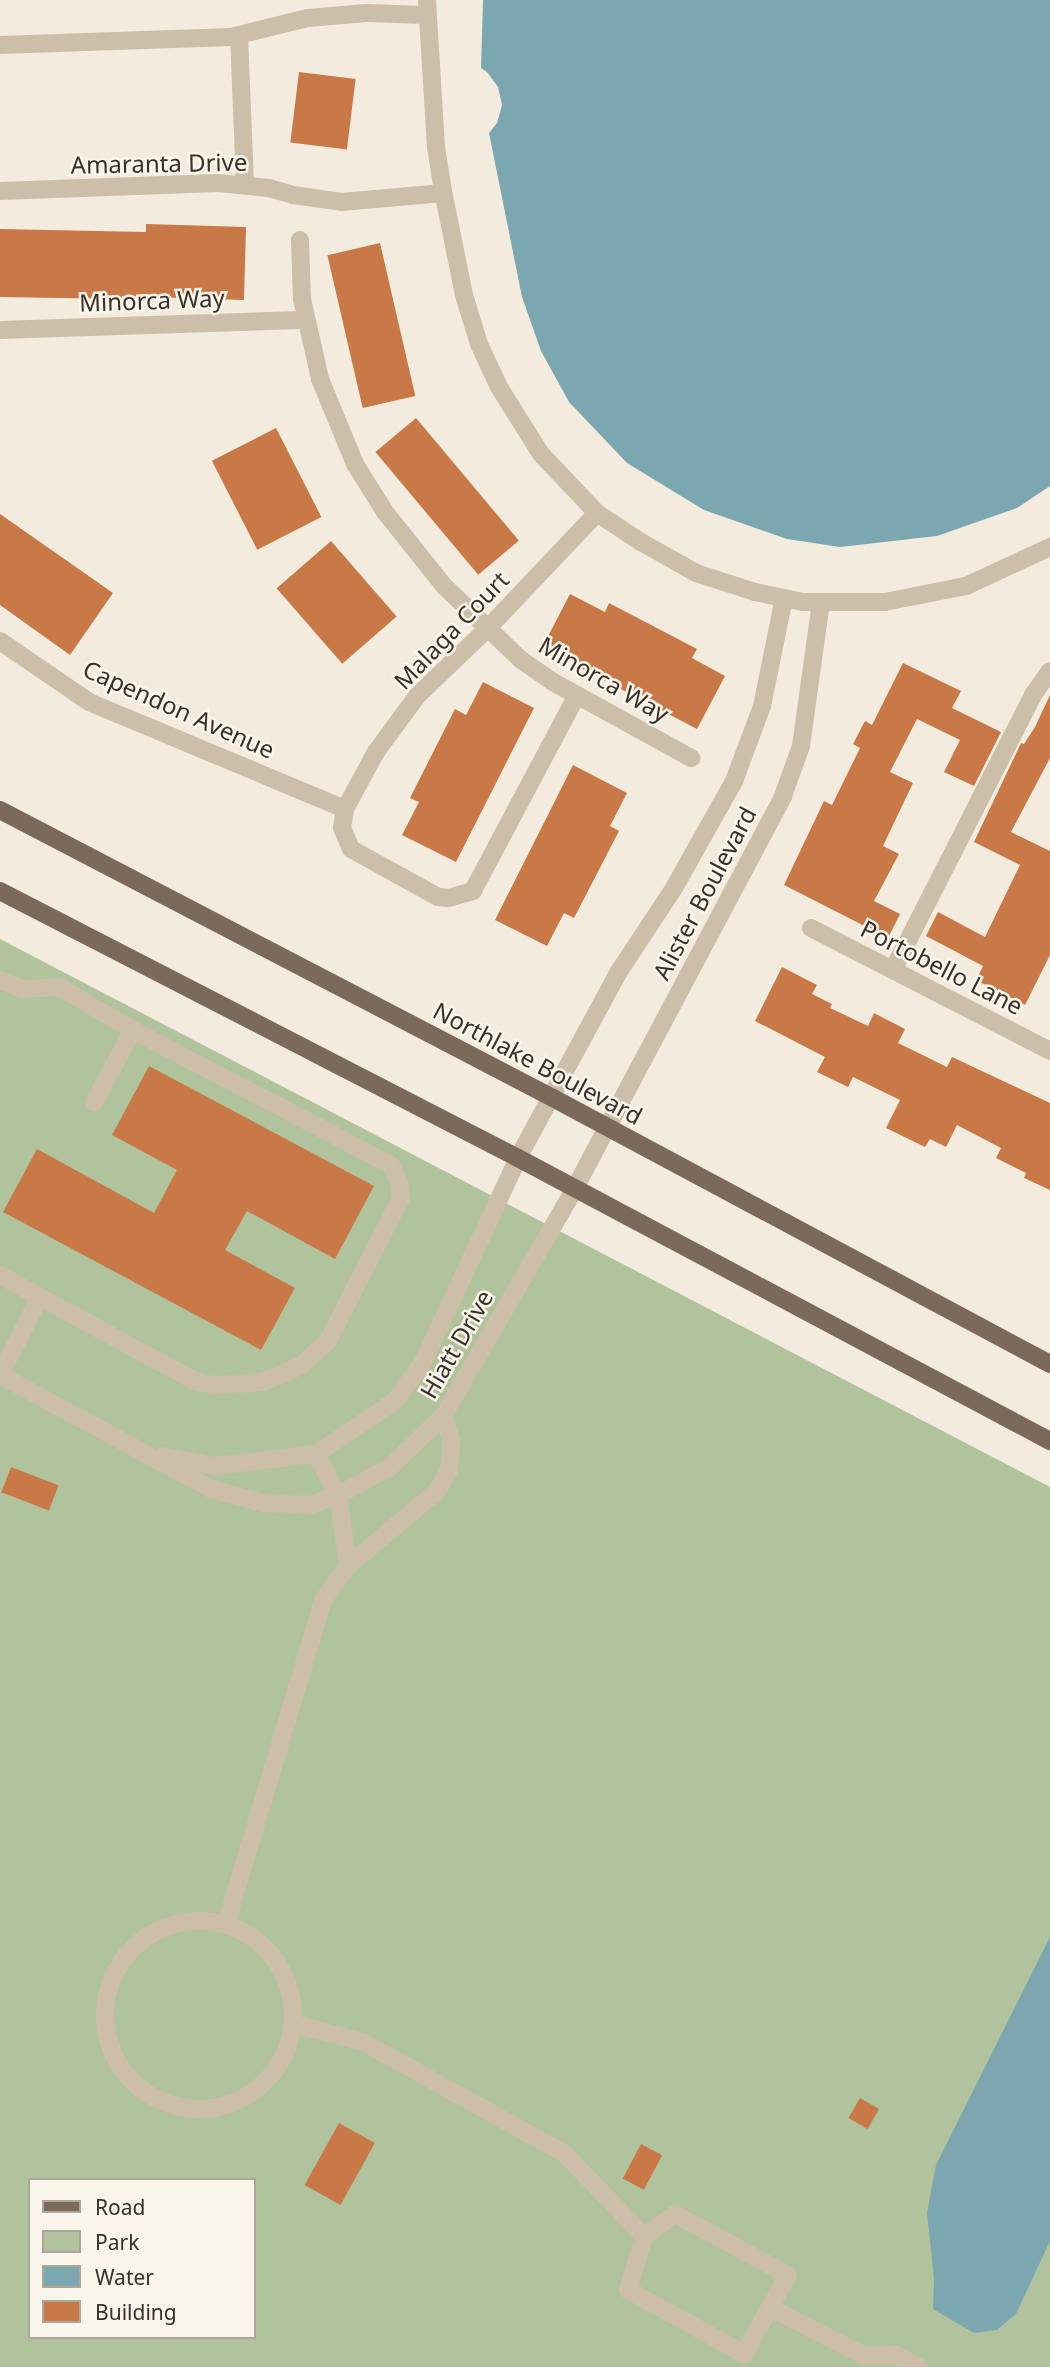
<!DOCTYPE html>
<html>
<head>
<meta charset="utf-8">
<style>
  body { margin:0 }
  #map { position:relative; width:1050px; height:2367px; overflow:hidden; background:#f3ecde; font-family:"Noto Sans",sans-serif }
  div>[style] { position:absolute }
  .green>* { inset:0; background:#b1c39d }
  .water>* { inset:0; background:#7ca7b1 }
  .building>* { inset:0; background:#c87947; transform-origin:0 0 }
  .minor>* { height:18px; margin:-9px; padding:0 9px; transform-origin:9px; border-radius:9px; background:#ccbea9 }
  .minor>.ring { margin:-9px; padding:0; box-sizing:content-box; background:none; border:18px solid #ccbea9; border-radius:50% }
  .major>* { height:18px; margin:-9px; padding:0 9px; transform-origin:9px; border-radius:9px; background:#7b6a5a }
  span { translate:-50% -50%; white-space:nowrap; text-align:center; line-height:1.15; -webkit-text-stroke:5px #faf5eb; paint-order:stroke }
  .street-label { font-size:24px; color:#393029 }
  .legend { position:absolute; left:28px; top:2178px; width:228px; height:161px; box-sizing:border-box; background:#faf5eb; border:2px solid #ada69d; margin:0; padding:9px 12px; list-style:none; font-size:21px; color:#393029 }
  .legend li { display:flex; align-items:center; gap:14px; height:35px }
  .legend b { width:35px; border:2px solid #ada69d }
</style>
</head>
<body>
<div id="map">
  <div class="green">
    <i style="clip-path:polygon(evenodd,0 939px,1050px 1487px,1050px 2367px,0 2367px,0 939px,30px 2180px,254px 2180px,254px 2337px,30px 2337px,30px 2180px)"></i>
  </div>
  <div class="water">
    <i style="clip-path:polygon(483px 0,1050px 0,1050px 486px,1017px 508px,937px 536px,840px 547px,787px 539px,704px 510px,627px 463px,569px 402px,541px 351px,522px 297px,489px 133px,497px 123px,502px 105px,498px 87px,487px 72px,481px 68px)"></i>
    <i style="clip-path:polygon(1050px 1937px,1050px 2241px,1016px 2314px,997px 2330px,974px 2333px,933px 2309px,934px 2278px,927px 2213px,936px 2165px)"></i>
  </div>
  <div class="building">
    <i style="left:299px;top:72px;width:57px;height:71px;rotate:7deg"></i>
    <i style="clip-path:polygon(146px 224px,246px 227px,244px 300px,122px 296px,122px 299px,0 297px,0 229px,146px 232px)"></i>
    <i style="left:380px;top:243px;width:157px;height:54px;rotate:77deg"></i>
    <i style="left:416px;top:418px;width:160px;height:53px;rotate:50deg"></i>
    <i style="left:276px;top:428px;width:100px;height:72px;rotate:63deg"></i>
    <i style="clip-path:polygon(0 514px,113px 593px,70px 655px,0 605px)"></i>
    <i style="left:331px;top:541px;width:100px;height:72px;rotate:49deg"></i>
    <i style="clip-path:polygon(570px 594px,605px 612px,609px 603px,697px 649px,692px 658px,725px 676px,697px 729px,575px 665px,578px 660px,545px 642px)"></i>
    <i style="clip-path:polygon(903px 663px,961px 691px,952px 708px,1001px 732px,974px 786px,944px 772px,960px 740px,917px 719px,890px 772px,913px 783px,883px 846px,899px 854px,874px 901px,900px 914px,888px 938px,784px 885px,824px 801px,832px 805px,860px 748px,853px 744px,865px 721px,872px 725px)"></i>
    <i style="clip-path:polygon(483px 682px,534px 708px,456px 862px,402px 835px,419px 802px,410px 798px,455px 709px,466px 715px)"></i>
    <i style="clip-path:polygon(1050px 695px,1050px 758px,1011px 832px,1050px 851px,1050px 955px,1025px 1005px,976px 980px,983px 966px,926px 936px,938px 912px,985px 937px,1020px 865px,974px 842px,1021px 743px,1024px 744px,1035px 727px)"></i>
    <i style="clip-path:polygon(573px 765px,627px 793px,610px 826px,619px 831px,574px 918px,564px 913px,547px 946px,495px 920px)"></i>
    <i style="clip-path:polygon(782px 967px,817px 985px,812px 994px,832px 1004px,830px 1008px,868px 1026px,874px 1013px,905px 1029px,898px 1043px,947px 1067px,952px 1057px,1050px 1103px,1050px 1190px,1024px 1178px,1026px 1173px,996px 1158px,1001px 1148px,957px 1125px,946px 1147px,930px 1139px,925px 1147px,886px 1128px,900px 1100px,853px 1077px,848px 1087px,817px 1072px,825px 1057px,755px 1021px)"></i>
    <i style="clip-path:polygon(149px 1066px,374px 1186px,335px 1259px,247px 1211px,225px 1250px,295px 1288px,261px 1350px,3px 1212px,37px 1149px,154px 1213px,177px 1170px,112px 1135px)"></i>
    <i style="left:11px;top:1467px;width:51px;height:27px;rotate:21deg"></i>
    <i style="left:860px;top:2098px;width:22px;height:23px;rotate:30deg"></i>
    <i style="left:339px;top:2123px;width:41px;height:71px;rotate:29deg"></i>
    <i style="left:641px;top:2144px;width:24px;height:39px;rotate:28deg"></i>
  </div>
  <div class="minor">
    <i style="left:427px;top:0;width:147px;rotate:86.5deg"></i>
    <i style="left:436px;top:147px;width:45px;rotate:81deg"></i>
    <i style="left:443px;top:191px;width:106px;rotate:78.6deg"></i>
    <i style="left:464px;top:295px;width:51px;rotate:73deg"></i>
    <i style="left:479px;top:344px;width:47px;rotate:65.1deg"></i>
    <i style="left:499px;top:387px;width:79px;rotate:57.9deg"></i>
    <i style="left:541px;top:454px;width:81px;rotate:46.5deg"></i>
    <i style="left:597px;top:513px;width:53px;rotate:33.4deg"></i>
    <i style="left:641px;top:542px;width:63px;rotate:29.4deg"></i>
    <i style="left:696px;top:573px;width:62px;rotate:17.9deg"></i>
    <i style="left:755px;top:592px;width:49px;rotate:11.8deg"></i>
    <i style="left:803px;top:602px;width:82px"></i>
    <i style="left:885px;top:602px;width:83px;rotate:-11.2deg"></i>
    <i style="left:966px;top:586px;width:93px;rotate:-24.9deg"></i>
    <i style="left:239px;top:35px;width:150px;rotate:87.7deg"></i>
    <i style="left:0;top:45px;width:231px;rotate:-2deg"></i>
    <i style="left:231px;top:37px;width:79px;rotate:-13.9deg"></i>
    <i style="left:308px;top:18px;width:58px;rotate:-4.9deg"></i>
    <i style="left:366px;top:13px;width:60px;rotate:1.9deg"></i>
    <i style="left:0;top:191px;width:218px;rotate:-2.1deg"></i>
    <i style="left:218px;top:183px;width:51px;rotate:5.6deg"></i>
    <i style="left:269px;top:188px;width:25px;rotate:16deg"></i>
    <i style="left:293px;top:195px;width:49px;rotate:8.1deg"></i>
    <i style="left:342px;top:202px;width:101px;rotate:-5.1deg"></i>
    <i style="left:300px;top:240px;width:59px;rotate:88.1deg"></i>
    <i style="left:302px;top:299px;width:82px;rotate:77.3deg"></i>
    <i style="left:320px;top:379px;width:92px;rotate:67.6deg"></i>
    <i style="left:355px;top:464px;width:57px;rotate:58deg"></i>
    <i style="left:385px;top:512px;width:95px;rotate:51.4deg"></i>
    <i style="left:444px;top:586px;width:105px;rotate:43.8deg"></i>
    <i style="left:520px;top:659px;width:40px;rotate:34.9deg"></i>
    <i style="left:553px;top:682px;width:158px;rotate:28.8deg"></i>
    <i style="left:0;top:330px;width:306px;rotate:-1.9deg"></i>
    <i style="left:0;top:641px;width:108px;rotate:34.4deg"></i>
    <i style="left:89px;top:702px;width:277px;rotate:22.7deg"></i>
    <i style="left:577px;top:695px;width:222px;rotate:118deg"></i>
    <i style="left:473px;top:891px;width:26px;rotate:164deg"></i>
    <i style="left:448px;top:898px;width:10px;rotate:-174deg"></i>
    <i style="left:438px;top:897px;width:99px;rotate:-151.1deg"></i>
    <i style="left:351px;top:849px;width:23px;rotate:-113deg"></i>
    <i style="left:342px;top:828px;width:19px;rotate:-81deg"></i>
    <i style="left:345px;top:809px;width:65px;rotate:-61.5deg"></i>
    <i style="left:376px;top:752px;width:69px;rotate:-53.8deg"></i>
    <i style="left:417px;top:696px;width:98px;rotate:-43.8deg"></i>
    <i style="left:488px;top:628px;width:158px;rotate:-46.5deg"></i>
    <i style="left:811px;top:928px;width:269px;rotate:27.2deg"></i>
    <i style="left:893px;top:970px;width:309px;rotate:-63deg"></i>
    <i style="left:1033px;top:695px;width:29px;rotate:-55deg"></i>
    <i style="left:0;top:980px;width:24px;rotate:22deg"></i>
    <i style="left:22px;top:989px;width:37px;rotate:-3deg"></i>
    <i style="left:59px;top:987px;width:86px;rotate:30.2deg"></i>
    <i style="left:0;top:1275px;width:46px;rotate:28.8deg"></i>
    <i style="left:0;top:1375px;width:240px;rotate:28.4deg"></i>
    <i style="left:211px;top:1489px;width:54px;rotate:15.1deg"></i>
    <i style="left:263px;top:1503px;width:47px;rotate:2.4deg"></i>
    <i style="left:310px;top:1505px;width:30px;rotate:-20deg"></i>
    <i style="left:338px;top:1495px;width:58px;rotate:-27.9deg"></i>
    <i style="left:389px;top:1468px;width:75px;rotate:-43.9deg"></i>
    <i style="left:443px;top:1416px;width:263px;rotate:-59.9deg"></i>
    <i style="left:575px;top:1188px;width:444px;rotate:-62deg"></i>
    <i style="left:783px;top:796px;width:53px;rotate:-70.2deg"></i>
    <i style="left:801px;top:746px;width:145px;rotate:-82.1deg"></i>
    <i style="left:0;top:1375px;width:88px;rotate:-62.9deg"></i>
    <i style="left:40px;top:1297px;width:174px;rotate:28.5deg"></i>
    <i style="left:193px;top:1380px;width:20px;rotate:15deg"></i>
    <i style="left:212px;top:1385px;width:25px;rotate:-2deg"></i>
    <i style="left:237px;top:1384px;width:25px;rotate:-5deg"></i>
    <i style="left:262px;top:1382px;width:17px;rotate:-21deg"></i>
    <i style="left:278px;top:1376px;width:26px;rotate:-25deg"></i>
    <i style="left:302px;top:1365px;width:35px;rotate:-43deg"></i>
    <i style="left:328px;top:1341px;width:161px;rotate:-63deg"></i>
    <i style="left:401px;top:1198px;width:16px;rotate:-97deg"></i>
    <i style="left:399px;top:1182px;width:19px;rotate:-115deg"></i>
    <i style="left:391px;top:1165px;width:291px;rotate:-152.4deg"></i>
    <i style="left:133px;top:1030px;width:82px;rotate:118.4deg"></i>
    <i style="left:316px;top:1454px;width:47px;rotate:61.8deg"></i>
    <i style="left:338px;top:1495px;width:72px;rotate:82deg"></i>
    <i style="left:163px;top:1456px;width:52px;rotate:11.1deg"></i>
    <i style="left:214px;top:1466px;width:103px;rotate:-6.7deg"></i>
    <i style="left:316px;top:1454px;width:95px;rotate:-33.9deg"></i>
    <i style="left:395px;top:1401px;width:48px;rotate:-54.3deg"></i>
    <i style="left:423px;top:1362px;width:225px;rotate:-65deg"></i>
    <i style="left:518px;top:1158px;width:210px;rotate:-61.6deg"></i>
    <i style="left:618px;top:973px;width:102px;rotate:-56.6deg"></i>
    <i style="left:674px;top:888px;width:123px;rotate:-60.7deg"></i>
    <i style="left:734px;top:781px;width:80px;rotate:-69.5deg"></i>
    <i style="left:762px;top:706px;width:110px;rotate:-78.5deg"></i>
    <i class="ring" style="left:105px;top:1921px;width:170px;height:170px"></i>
    <i style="left:226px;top:1924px;width:338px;rotate:-73.3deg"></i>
    <i style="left:323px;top:1600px;width:42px;rotate:-53.7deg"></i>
    <i style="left:348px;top:1566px;width:116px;rotate:-40.1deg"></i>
    <i style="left:437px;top:1491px;width:24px;rotate:-60deg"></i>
    <i style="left:449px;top:1470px;width:31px;rotate:-86deg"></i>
    <i style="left:451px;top:1439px;width:24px;rotate:-109deg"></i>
    <i style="left:294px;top:2024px;width:71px;rotate:14.6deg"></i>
    <i style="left:363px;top:2042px;width:231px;rotate:29deg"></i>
    <i style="left:565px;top:2154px;width:114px;rotate:46.1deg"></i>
    <i style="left:675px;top:2214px;width:128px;rotate:28.4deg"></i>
    <i style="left:788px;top:2275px;width:90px;rotate:119.1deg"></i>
    <i style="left:744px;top:2354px;width:132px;rotate:-151.1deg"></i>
    <i style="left:628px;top:2290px;width:56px;rotate:-73.5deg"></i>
    <i style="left:644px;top:2236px;width:38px;rotate:-35deg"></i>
    <i style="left:770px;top:2308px;width:106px;rotate:26.8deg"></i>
    <i style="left:865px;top:2356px;width:31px;rotate:-2deg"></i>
    <i style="left:896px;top:2355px;width:26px;rotate:28deg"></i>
  </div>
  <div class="major">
    <i style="left:0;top:810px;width:624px;rotate:27.51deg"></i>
    <i style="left:553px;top:1098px;width:564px;rotate:28.16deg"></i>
    <i style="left:0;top:891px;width:583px;rotate:27.27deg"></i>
    <i style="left:518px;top:1158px;width:603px;rotate:28.01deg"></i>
  </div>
  <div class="street-label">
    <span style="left:159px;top:163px;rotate:-1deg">Amaranta Drive</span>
    <span style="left:152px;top:300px;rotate:-2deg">Minorca Way</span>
    <span style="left:451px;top:630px;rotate:-46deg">Malaga Court</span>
    <span style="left:604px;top:679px;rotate:30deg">Minorca Way</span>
    <span style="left:179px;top:709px;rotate:24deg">Capendon Avenue</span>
    <span style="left:704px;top:893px;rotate:-62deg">Alister Boulevard</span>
    <span style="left:942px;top:967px;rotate:27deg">Portobello Lane</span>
    <span style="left:538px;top:1063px;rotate:28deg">Northlake Boulevard</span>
    <span style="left:456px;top:1344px;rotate:-60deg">Hiatt Drive</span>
  </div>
  <ul class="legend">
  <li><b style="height:9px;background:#7b6a5a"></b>Road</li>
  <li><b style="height:19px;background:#b1c39d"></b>Park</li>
  <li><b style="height:19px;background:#7ca7b1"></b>Water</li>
  <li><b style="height:19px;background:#c87947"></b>Building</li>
  </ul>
</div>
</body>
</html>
